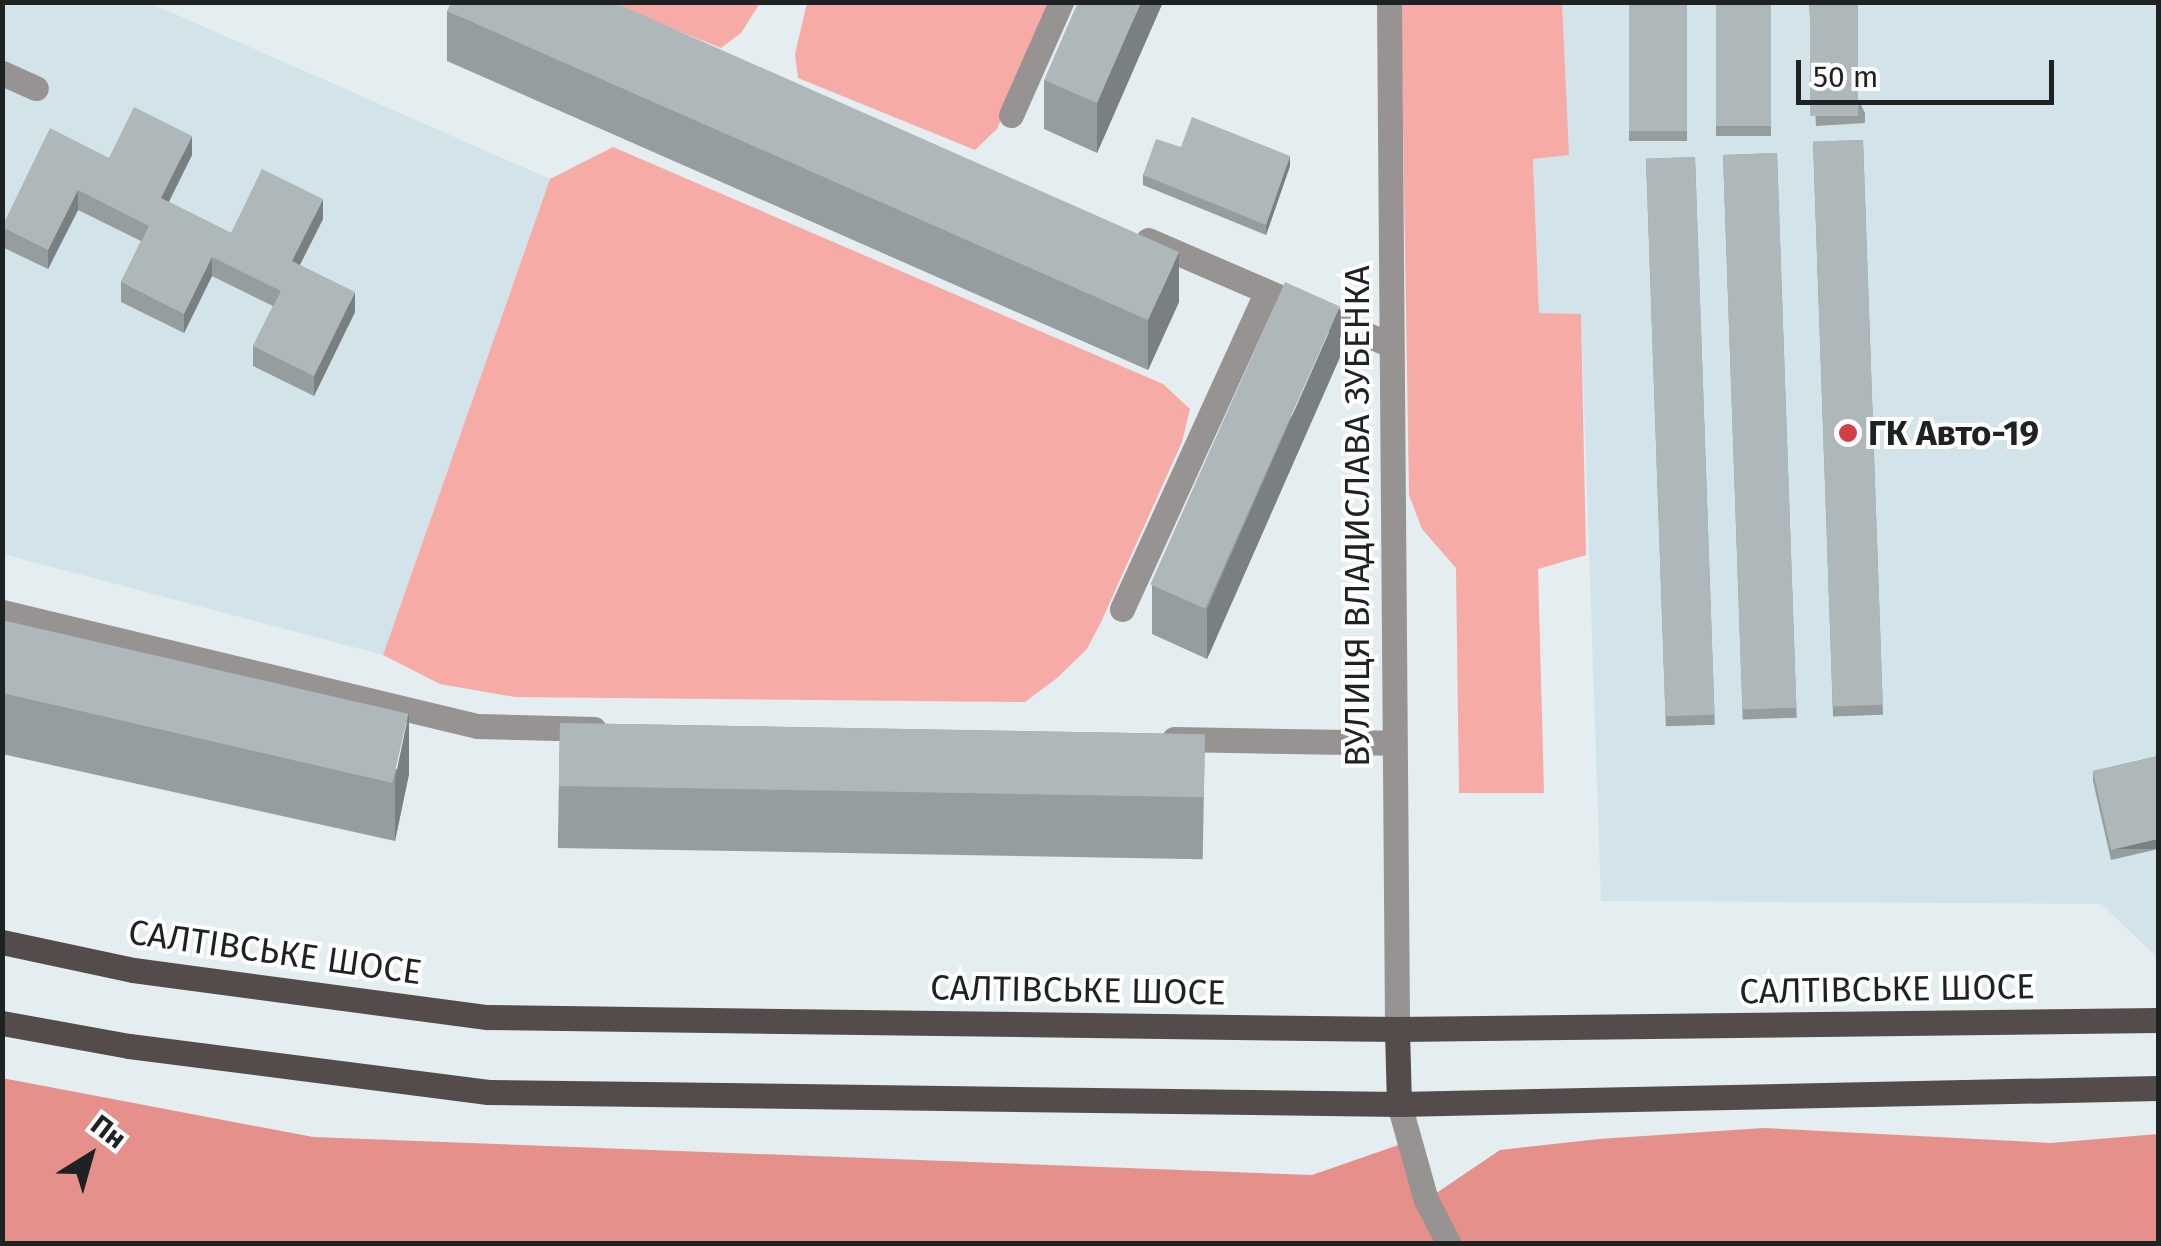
<!DOCTYPE html>
<html>
<head>
<meta charset="utf-8">
<style>
  body { margin:0 }
  #map { position:relative; width:2161px; height:1246px; overflow:hidden; background:#e4edf0; font-family:"Fira Sans",sans-serif }
  div>[style] { position:absolute }
  .built>* { inset:0; background:#d2e4ea }
  .green>* { inset:0; background:#f7aba7 }
  .forest>* { inset:0; background:#e6908c }
  .minor>* { height:25px; margin:-12.5px; padding:0 12.5px; transform-origin:12.5px; border-radius:12.5px; background:#979392 }
  .major>* { height:25px; margin:-12.5px; padding:0 12.5px; transform-origin:12.5px; border-radius:12.5px; background:#534c4b }
  .wall>* { inset:0; background:#969d9f; transform-origin:0 0 }
  .shaded-wall>* { inset:0; background:#7a8082; transform-origin:0 0 }
  .building>* { inset:0; background:#aeb7b9; transform-origin:0 0 }
  .dots>* { width:28px; height:28px; translate:-50% -50%; box-sizing:border-box; border:5px solid #fff; border-radius:50% }
  span { translate:-50% -50%; white-space:nowrap; text-align:center; line-height:1.15; -webkit-text-stroke:8px #fff; paint-order:stroke }
  .poi-label { font-size:35px; color:#1f2223; font-weight:700 }
  .left { translate:0 -50%; text-align:left }
  .street-label { font-size:35px; color:#1f2223 }
  .frame { position:absolute; inset:0; border:5px solid #1f2223; pointer-events:none }
  .north { position:absolute; left:40px; top:1106px; width:100px; height:100px; -webkit-text-stroke:8px #fff; paint-order:stroke; rotate:37deg; font-size:28px; font-weight:700; line-height:40px; text-align:center; color:#1f2223 }
  .north::after { content:''; display:block; margin:auto; width:35px; height:45px; background:#1f2223; clip-path:polygon(50% 0,100% 100%,50% 72%,0 100%) }
  .scale { position:absolute; left:1796px; top:60px; width:258px; height:45px; box-sizing:border-box; border:5px solid #1f2223; border-top:0; padding-left:12px; font-size:30px; line-height:35px; white-space:nowrap; color:#1f2223; -webkit-text-stroke:8px #fff; paint-order:stroke }
</style>
</head>
<body>
<div id="map">
  <div class="built">
    <i style="clip-path:polygon(2px 3px,150px 3px,550px 179px,383px 655px,3px 554px)"></i>
    <i style="clip-path:polygon(1562px 3px,2158px 3px,2158px 958px,2101px 904px,1601px 901px,1581px 315px,1539px 313px,1533px 158px,1568px 154px)"></i>
  </div>
  <div class="green">
    <i style="clip-path:polygon(608px 3px,760px 3px,741px 33px,721px 48px)"></i>
    <i style="clip-path:polygon(807px 3px,1051px 3px,997px 129px,975px 150px,798px 78px,795px 54px)"></i>
    <i style="clip-path:polygon(1401px 3px,1562px 3px,1569px 155px,1533px 159px,1539px 313px,1581px 314px,1586px 555px,1538px 569px,1544px 793px,1459px 793px,1456px 568px,1422px 529px,1409px 495px)"></i>
    <i style="clip-path:polygon(613px 147px,1163px 384px,1190px 409px,1182px 442px,1101px 622px,1087px 649px,1057px 678px,1025px 702px,515px 697px,440px 684px,383px 655px,550px 179px)"></i>
  </div>
  <div class="forest">
    <i style="clip-path:polygon(2px 1078px,313px 1137px,1312px 1175px,1407px 1142px,1426px 1200px,1500px 1150px,1599px 1139px,1764px 1128px,2051px 1143px,2158px 1134px,2158px 1243px,3px 1243px)"></i>
  </div>
  <div class="minor">
    <i style="left:1389px;top:2px;width:1027px;rotate:89.55deg"></i>
    <i style="left:2px;top:73px;width:37px;rotate:24deg"></i>
    <i style="left:1011px;top:115px;width:124px;rotate:-66.1deg"></i>
    <i style="left:1148px;top:240px;width:265px;rotate:23.4deg"></i>
    <i style="left:1122px;top:609px;width:349px;rotate:-65.5deg"></i>
    <i style="left:2px;top:612px;width:488px;rotate:13.5deg"></i>
    <i style="left:477px;top:726px;width:117px;rotate:1.5deg"></i>
    <i style="left:1174px;top:739px;width:220px;rotate:1deg"></i>
    <i style="left:1399px;top:1104px;width:100px;rotate:74.3deg"></i>
    <i style="left:1426px;top:1200px;width:50px;rotate:62.4deg"></i>
  </div>
  <div class="major">
    <i style="left:2px;top:942px;width:134px;rotate:12.1deg"></i>
    <i style="left:133px;top:970px;width:357px;rotate:7.6deg"></i>
    <i style="left:487px;top:1017px;width:910px;rotate:0.76deg"></i>
    <i style="left:1397px;top:1029px;width:761px;rotate:-0.68deg"></i>
    <i style="left:2px;top:1023px;width:129px;rotate:10.3deg"></i>
    <i style="left:129px;top:1046px;width:362px;rotate:7.3deg"></i>
    <i style="left:488px;top:1092px;width:911px;rotate:0.75deg"></i>
    <i style="left:1399px;top:1104px;width:759px;rotate:-1.21deg"></i>
    <i style="left:1397px;top:1029px;width:75px;rotate:88.5deg"></i>
  </div>
  <div class="wall">
    <i style="clip-path:polygon(1163px 2px,1097px 153px,1044px 129px,1044px 80px)"></i>
    <i style="left:1629px;top:2px;width:58px;height:139px"></i>
    <i style="left:1716px;top:2px;width:55px;height:134px"></i>
    <i style="clip-path:polygon(1809px 2px,1865px 113px,1865px 123px,1816px 126px)"></i>
    <i style="clip-path:polygon(447px 11px,1179px 302px,1148px 370px,447px 61px)"></i>
    <i style="left:1863px;top:140px;width:575px;height:50px;rotate:88deg"></i>
    <i style="clip-path:polygon(1181px 147px,1290px 166px,1266px 235px,1143px 185px,1143px 175px)"></i>
    <i style="left:1777px;top:153px;width:565px;height:54px;rotate:88deg"></i>
    <i style="clip-path:polygon(192px 155px,169px 202px,231px 233px,323px 219px,300px 265px,355px 312px,314px 396px,253px 366px,253px 346px,273px 306px,212px 276px,184px 333px,121px 302px,121px 282px,141px 241px,78px 210px,48px 269px,2px 247px,2px 225px,109px 158px)"></i>
    <i style="left:1695px;top:157px;width:568px;height:49px;rotate:88deg"></i>
    <i style="clip-path:polygon(1340px 357px,1207px 659px,1152px 634px,1152px 585px)"></i>
    <i style="clip-path:polygon(2px 620px,409px 774px,395px 841px,2px 754px)"></i>
    <i style="left:560px;top:723px;width:645px;height:125px;rotate:1deg"></i>
    <i style="clip-path:polygon(2158px 756px,2158px 849px,2111px 860px,2093px 781px,2093px 771px)"></i>
  </div>
  <div class="shaded-wall">
    <i style="clip-path:polygon(1141px 2px,1163px 2px,1097px 153px,1097px 103px)"></i>
    <i style="clip-path:polygon(192px 136px,192px 155px,161px 217px,161px 198px)"></i>
    <i style="clip-path:polygon(1290px 156px,1290px 166px,1266px 235px,1266px 225px)"></i>
    <i style="clip-path:polygon(78px 190px,78px 210px,48px 269px,48px 250px)"></i>
    <i style="clip-path:polygon(323px 199px,323px 219px,292px 280px,292px 261px)"></i>
    <i style="clip-path:polygon(1179px 252px,1179px 302px,1148px 370px,1148px 320px)"></i>
    <i style="clip-path:polygon(212px 257px,212px 276px,184px 333px,184px 314px)"></i>
    <i style="clip-path:polygon(355px 292px,355px 312px,314px 396px,314px 376px)"></i>
    <i style="clip-path:polygon(1340px 307px,1340px 357px,1207px 659px,1207px 609px)"></i>
    <i style="clip-path:polygon(409px 712px,409px 774px,395px 841px,395px 779px)"></i>
    <i style="left:2158px;top:839px;width:10px;height:48px;rotate:90deg"></i>
  </div>
  <div class="building">
    <i style="clip-path:polygon(451px 2px,613px 2px,1179px 252px,1148px 320px,447px 11px)"></i>
    <i style="clip-path:polygon(1078px 2px,1141px 2px,1097px 103px,1044px 80px)"></i>
    <i style="left:1629px;top:2px;width:58px;height:129px"></i>
    <i style="left:1716px;top:2px;width:55px;height:124px"></i>
    <i style="left:1810px;top:2px;width:48px;height:114px"></i>
    <i style="clip-path:polygon(134px 107px,192px 136px,161px 198px,231px 233px,262px 169px,323px 199px,292px 261px,355px 292px,314px 376px,253px 346px,281px 291px,212px 257px,184px 314px,121px 282px,149px 226px,78px 190px,48px 250px,2px 227px,50px 128px,109px 158px)"></i>
    <i style="clip-path:polygon(1192px 117px,1290px 156px,1266px 225px,1143px 175px,1156px 139px,1181px 147px)"></i>
    <i style="left:1863px;top:140px;width:565px;height:50px;rotate:88deg"></i>
    <i style="left:1777px;top:153px;width:555px;height:54px;rotate:88deg"></i>
    <i style="left:1695px;top:157px;width:558px;height:49px;rotate:88deg"></i>
    <i style="left:1285px;top:282px;width:60px;height:331px;rotate:24deg"></i>
    <i style="left:2px;top:620px;width:417px;height:71px;rotate:13deg"></i>
    <i style="left:560px;top:723px;width:645px;height:63px;rotate:1deg"></i>
    <i style="clip-path:polygon(2158px 756px,2158px 839px,2111px 850px,2093px 771px)"></i>
  </div>
  <div class="dots">
    <i style="left:1848px;top:433px;background:#d04046"></i>
  </div>
  <div class="poi-label">
    <span class="left" style="left:1868px;top:433px">ГК Авто-19</span>
  </div>
  <div class="street-label">
    <span style="left:1357px;top:516px;rotate:-90deg">ВУЛИЦЯ ВЛАДИСЛАВА ЗУБЕНКА</span>
    <span style="left:275px;top:952px;rotate:8deg">САЛТІВСЬКЕ ШОСЕ</span>
    <span style="left:1887px;top:989px;rotate:-1deg">САЛТІВСЬКЕ ШОСЕ</span>
    <span style="left:1078px;top:990px;rotate:1deg">САЛТІВСЬКЕ ШОСЕ</span>
  </div>
  <div class="frame"></div>
  <div class="north">Пн</div>
  <div class="scale">50 m</div>
</div>
</body>
</html>
